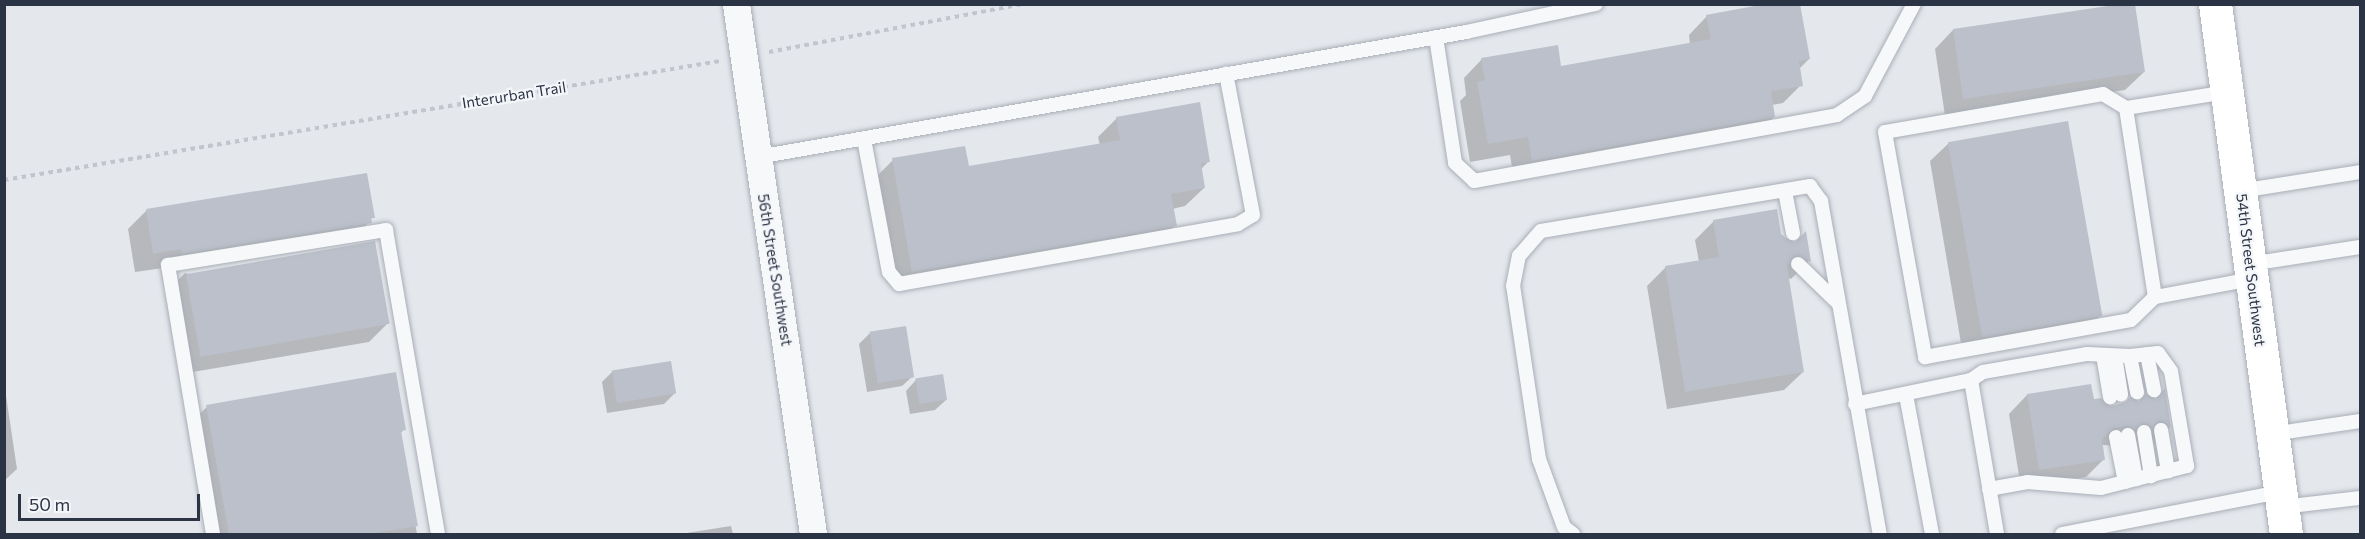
<!DOCTYPE html>
<html>
<head>
<meta charset="utf-8">
<style>
  body { margin:0 }
  #map { position:relative; width:2365px; height:539px; overflow:hidden; background:#e4e7ec; font-family:Commissioner,sans-serif }
  div>[style] { position:absolute }
  .shadow>* { inset:0; background:#0003 }
  .building>* { inset:0; background:#bbc0ca; transform-origin:0 0 }
  .path>* { height:4px; margin-top:-2px; transform-origin:0; background:repeating-linear-gradient(90deg,#c2c5cb 0 4.5px,transparent 0 9px) }
  .roads { filter:drop-shadow(0 0 2px #a9aeb7) drop-shadow(0 0 2px #a9aeb7) }
  .service>* { height:14px; margin:-7px; padding:0 7px; transform-origin:7px; border-radius:7px; background:#f7f8fa }
  .minor>* { height:27px; margin:-13.5px; padding:0 13.5px; transform-origin:13.5px; border-radius:13.5px; background:#f7f8fa }
  .secondary>* { height:33px; margin:-16.5px; padding:0 16.5px; transform-origin:16.5px; border-radius:16.5px; background:#fff }
  span { translate:-50% -50%; white-space:nowrap; text-align:center; line-height:1.15; -webkit-text-stroke:4.5px #f4f6f9; paint-order:stroke }
  .street-label { font-size:15px; color:#2b3445 }
  .frame { position:absolute; inset:0; border:6px solid #2b3445; pointer-events:none }
  .scale { position:absolute; left:18px; top:494px; width:182px; height:27px; box-sizing:border-box; border:3px solid #2b3445; border-top:0; padding-left:8px; font-size:18px; line-height:21px; white-space:nowrap; color:#2b3445; -webkit-text-stroke:4px #f4f6f9; paint-order:stroke }
</style>
</head>
<body>
<div id="map">
  <div class="shadow">
    <i style="clip-path:polygon(1707px 16px,1809px 59px,1799px 69px,1801px 85px,1783px 103px,1772px 105px,1774px 117px,1755px 135px,1514px 179px,1510px 155px,1470px 162px,1460px 101px,1466px 95px,1464px 78px,1482px 59px,1560px 68px,1690px 45px,1689px 35px)"></i>
    <i style="clip-path:polygon(1953px 30px,2144px 72px,2125px 90px,1945px 116px,1935px 49px)"></i>
    <i style="clip-path:polygon(1117px 118px,1209px 161px,1200px 170px,1204px 188px,1185px 206px,1172px 209px,1175px 225px,1157px 244px,894px 290px,875px 178px,893px 160px,967px 168px,1100px 145px,1098px 137px)"></i>
    <i style="clip-path:polygon(1949px 143px,2100px 316px,2082px 334px,1963px 355px,1930px 161px)"></i>
    <i style="clip-path:polygon(146px 211px,373px 217px,352px 241px,135px 272px,128px 229px)"></i>
    <i style="clip-path:polygon(1714px 221px,1780px 235px,1795px 243px,1805px 234px,1809px 261px,1791px 279px,1788px 278px,1803px 372px,1784px 390px,1667px 409px,1647px 286px,1665px 268px,1699px 262px,1695px 240px)"></i>
    <i style="clip-path:polygon(185px 273px,387px 324px,369px 342px,181px 374px,167px 291px)"></i>
    <i style="clip-path:polygon(905px 328px,913px 376px,902px 386px,867px 392px,859px 344px,869px 334px)"></i>
    <i style="clip-path:polygon(613px 371px,674px 394px,664px 404px,607px 413px,602px 382px)"></i>
    <i style="clip-path:polygon(916px 380px,946px 400px,935px 410px,910px 414px,906px 391px)"></i>
    <i style="clip-path:polygon(4px 382px,17px 469px,4px 481px)"></i>
    <i style="clip-path:polygon(2164px 391px,2170px 427px,2152px 445px,2139px 440px,2133px 446px,2102px 445px,2104px 459px,2086px 477px,2021px 488px,2009px 414px,2027px 395px,2093px 401px,2111px 408px,2155px 400px)"></i>
    <i style="clip-path:polygon(207px 407px,404px 429px,400px 434px,417px 534px,206px 534px,188px 425px)"></i>
    <i style="clip-path:polygon(731px 526px,733px 534px,680px 534px)"></i>
  </div>
  <div class="building">
    <i style="clip-path:polygon(1765px 4px,1800px 4px,1810px 59px,1799px 61px,1803px 86px,1771px 91px,1775px 117px,1532px 161px,1528px 137px,1488px 144px,1477px 82px,1485px 80px,1481px 58px,1558px 45px,1561px 66px,1711px 39px,1706px 15px)"></i>
    <i style="clip-path:polygon(2121px 4px,2135px 4px,2145px 72px,1963px 99px,1953px 29px)"></i>
    <i style="clip-path:polygon(1200px 102px,1210px 162px,1201px 163px,1205px 188px,1171px 194px,1177px 226px,912px 272px,892px 158px,965px 146px,969px 166px,1120px 140px,1116px 117px)"></i>
    <i style="left:2068px;top:121px;width:198px;height:122px;rotate:80deg"></i>
    <i style="clip-path:polygon(367px 173px,375px 218px,371px 218px,372px 223px,182px 254px,181px 249px,153px 254px,146px 209px)"></i>
    <i style="clip-path:polygon(1777px 209px,1781px 234px,1787px 239px,1795px 242px,1806px 231px,1811px 262px,1796px 255px,1787px 266px,1804px 372px,1685px 392px,1665px 266px,1719px 257px,1713px 220px)"></i>
    <i style="left:375px;top:241px;width:84px;height:192px;rotate:80deg"></i>
    <i style="left:906px;top:326px;width:52px;height:37px;rotate:81deg"></i>
    <i style="left:671px;top:361px;width:33px;height:60px;rotate:81deg"></i>
    <i style="clip-path:polygon(396px 372px,406px 430px,401px 431px,418px 526px,370px 534px,229px 534px,206px 405px)"></i>
    <i style="left:943px;top:374px;width:26px;height:28px;rotate:81deg"></i>
    <i style="clip-path:polygon(2091px 384px,2094px 399px,2101px 398px,2111px 406px,2126px 402px,2130px 397px,2139px 401px,2146px 393px,2156px 399px,2165px 388px,2171px 428px,2160px 421px,2152px 429px,2143px 423px,2135px 430px,2127px 426px,2114px 428px,2102px 439px,2105px 460px,2039px 470px,2027px 394px)"></i>
  </div>
  <div class="path">
    <i style="left:769px;top:52px;width:258px;rotate:-10.7deg"></i>
    <i style="left:4px;top:180px;width:726px;rotate:-9.44deg"></i>
  </div>
  <div class="roads">
    <div class="service">
      <i style="left:1436px;top:37px;width:127px;rotate:81.4deg"></i>
      <i style="left:1455px;top:163px;width:26px;rotate:43deg"></i>
      <i style="left:1474px;top:181px;width:369px;rotate:-10.3deg"></i>
      <i style="left:1837px;top:115px;width:34px;rotate:-34deg"></i>
      <i style="left:1865px;top:96px;width:104px;rotate:-62deg"></i>
      <i style="left:2227px;top:92px;width:102px;rotate:171deg"></i>
      <i style="left:2126px;top:108px;width:191px;rotate:81.3deg"></i>
      <i style="left:2155px;top:297px;width:99px;rotate:-10.5deg"></i>
      <i style="left:2126px;top:108px;width:27px;rotate:-149deg"></i>
      <i style="left:2103px;top:94px;width:221px;rotate:170.1deg"></i>
      <i style="left:1885px;top:132px;width:229px;rotate:79.9deg"></i>
      <i style="left:1925px;top:357px;width:209px;rotate:-10.2deg"></i>
      <i style="left:2131px;top:320px;width:33px;rotate:-44deg"></i>
      <i style="left:864px;top:139px;width:135px;rotate:79.4deg"></i>
      <i style="left:889px;top:272px;width:16px;rotate:50deg"></i>
      <i style="left:899px;top:284px;width:344px;rotate:-10deg"></i>
      <i style="left:1238px;top:224px;width:17px;rotate:-31deg"></i>
      <i style="left:1253px;top:215px;width:144px;rotate:-100.8deg"></i>
      <i style="left:758px;top:157px;width:719px;rotate:-10.01deg"></i>
      <i style="left:1466px;top:32px;width:133px;rotate:-12.2deg"></i>
      <i style="left:1785px;top:191px;width:43px;rotate:79.2deg"></i>
      <i style="left:2240px;top:191px;width:121px;rotate:-9deg"></i>
      <i style="left:1798px;top:264px;width:56px;rotate:44.3deg"></i>
      <i style="left:2250px;top:264px;width:111px;rotate:-8.8deg"></i>
      <i style="left:2147px;top:354px;width:37px;rotate:79deg"></i>
      <i style="left:2103px;top:355px;width:43px;rotate:80.5deg"></i>
      <i style="left:2115px;top:356px;width:39px;rotate:81deg"></i>
      <i style="left:1971px;top:380px;width:14px;rotate:-34deg"></i>
      <i style="left:1983px;top:372px;width:106px;rotate:-9.8deg"></i>
      <i style="left:2087px;top:354px;width:43px;rotate:2.7deg"></i>
      <i style="left:2130px;top:356px;width:37px;rotate:79deg"></i>
      <i style="left:1906px;top:395px;width:141px;rotate:79.4deg"></i>
      <i style="left:1855px;top:404px;width:118px;rotate:-11.7deg"></i>
      <i style="left:1971px;top:380px;width:156px;rotate:80.4deg"></i>
      <i style="left:2161px;top:430px;width:42px;rotate:80.3deg"></i>
      <i style="left:2144px;top:432px;width:45px;rotate:81deg"></i>
      <i style="left:2272px;top:434px;width:89px;rotate:-8.4deg"></i>
      <i style="left:2128px;top:435px;width:45px;rotate:79.7deg"></i>
      <i style="left:2116px;top:437px;width:46px;rotate:78.7deg"></i>
      <i style="left:1989px;top:489px;width:39px;rotate:-10deg"></i>
      <i style="left:2027px;top:482px;width:74px;rotate:4.6deg"></i>
      <i style="left:2101px;top:488px;width:89px;rotate:-14.3deg"></i>
      <i style="left:2187px;top:466px;width:96px;rotate:-99.6deg"></i>
      <i style="left:2171px;top:371px;width:22px;rotate:-126deg"></i>
      <i style="left:2158px;top:353px;width:28px;rotate:174deg"></i>
      <i style="left:2282px;top:507px;width:79px;rotate:-6.6deg"></i>
      <i style="left:213px;top:534px;width:273px;rotate:-99.5deg"></i>
      <i style="left:168px;top:265px;width:221px;rotate:-9.1deg"></i>
      <i style="left:386px;top:230px;width:308px;rotate:80.3deg"></i>
      <i style="left:1573px;top:534px;width:11px;rotate:-142deg"></i>
      <i style="left:1564px;top:527px;width:72px;rotate:-110.2deg"></i>
      <i style="left:1539px;top:459px;width:175px;rotate:-98.5deg"></i>
      <i style="left:1513px;top:286px;width:31px;rotate:-79deg"></i>
      <i style="left:1519px;top:256px;width:33px;rotate:-49deg"></i>
      <i style="left:1541px;top:231px;width:273px;rotate:-9.5deg"></i>
      <i style="left:1810px;top:186px;width:19px;rotate:54deg"></i>
      <i style="left:1821px;top:201px;width:338px;rotate:80deg"></i>
      <i style="left:2062px;top:534px;width:222px;rotate:-10.9deg"></i>
    </div>
    <div class="minor">
      <i style="left:736px;top:4px;width:536px;rotate:81.73deg"></i>
    </div>
    <div class="secondary">
      <i style="left:2215px;top:4px;width:535px;rotate:82.37deg"></i>
    </div>
  </div>
  <div class="street-label">
    <span style="left:514px;top:95px;rotate:-9deg">Interurban Trail</span>
    <span style="left:775px;top:270px;rotate:81deg">56th Street Southwest</span>
    <span style="left:2251px;top:270px;rotate:83deg">54th Street Southwest</span>
  </div>
  <div class="frame"></div>
  <div class="scale">50 m</div>
</div>
</body>
</html>
